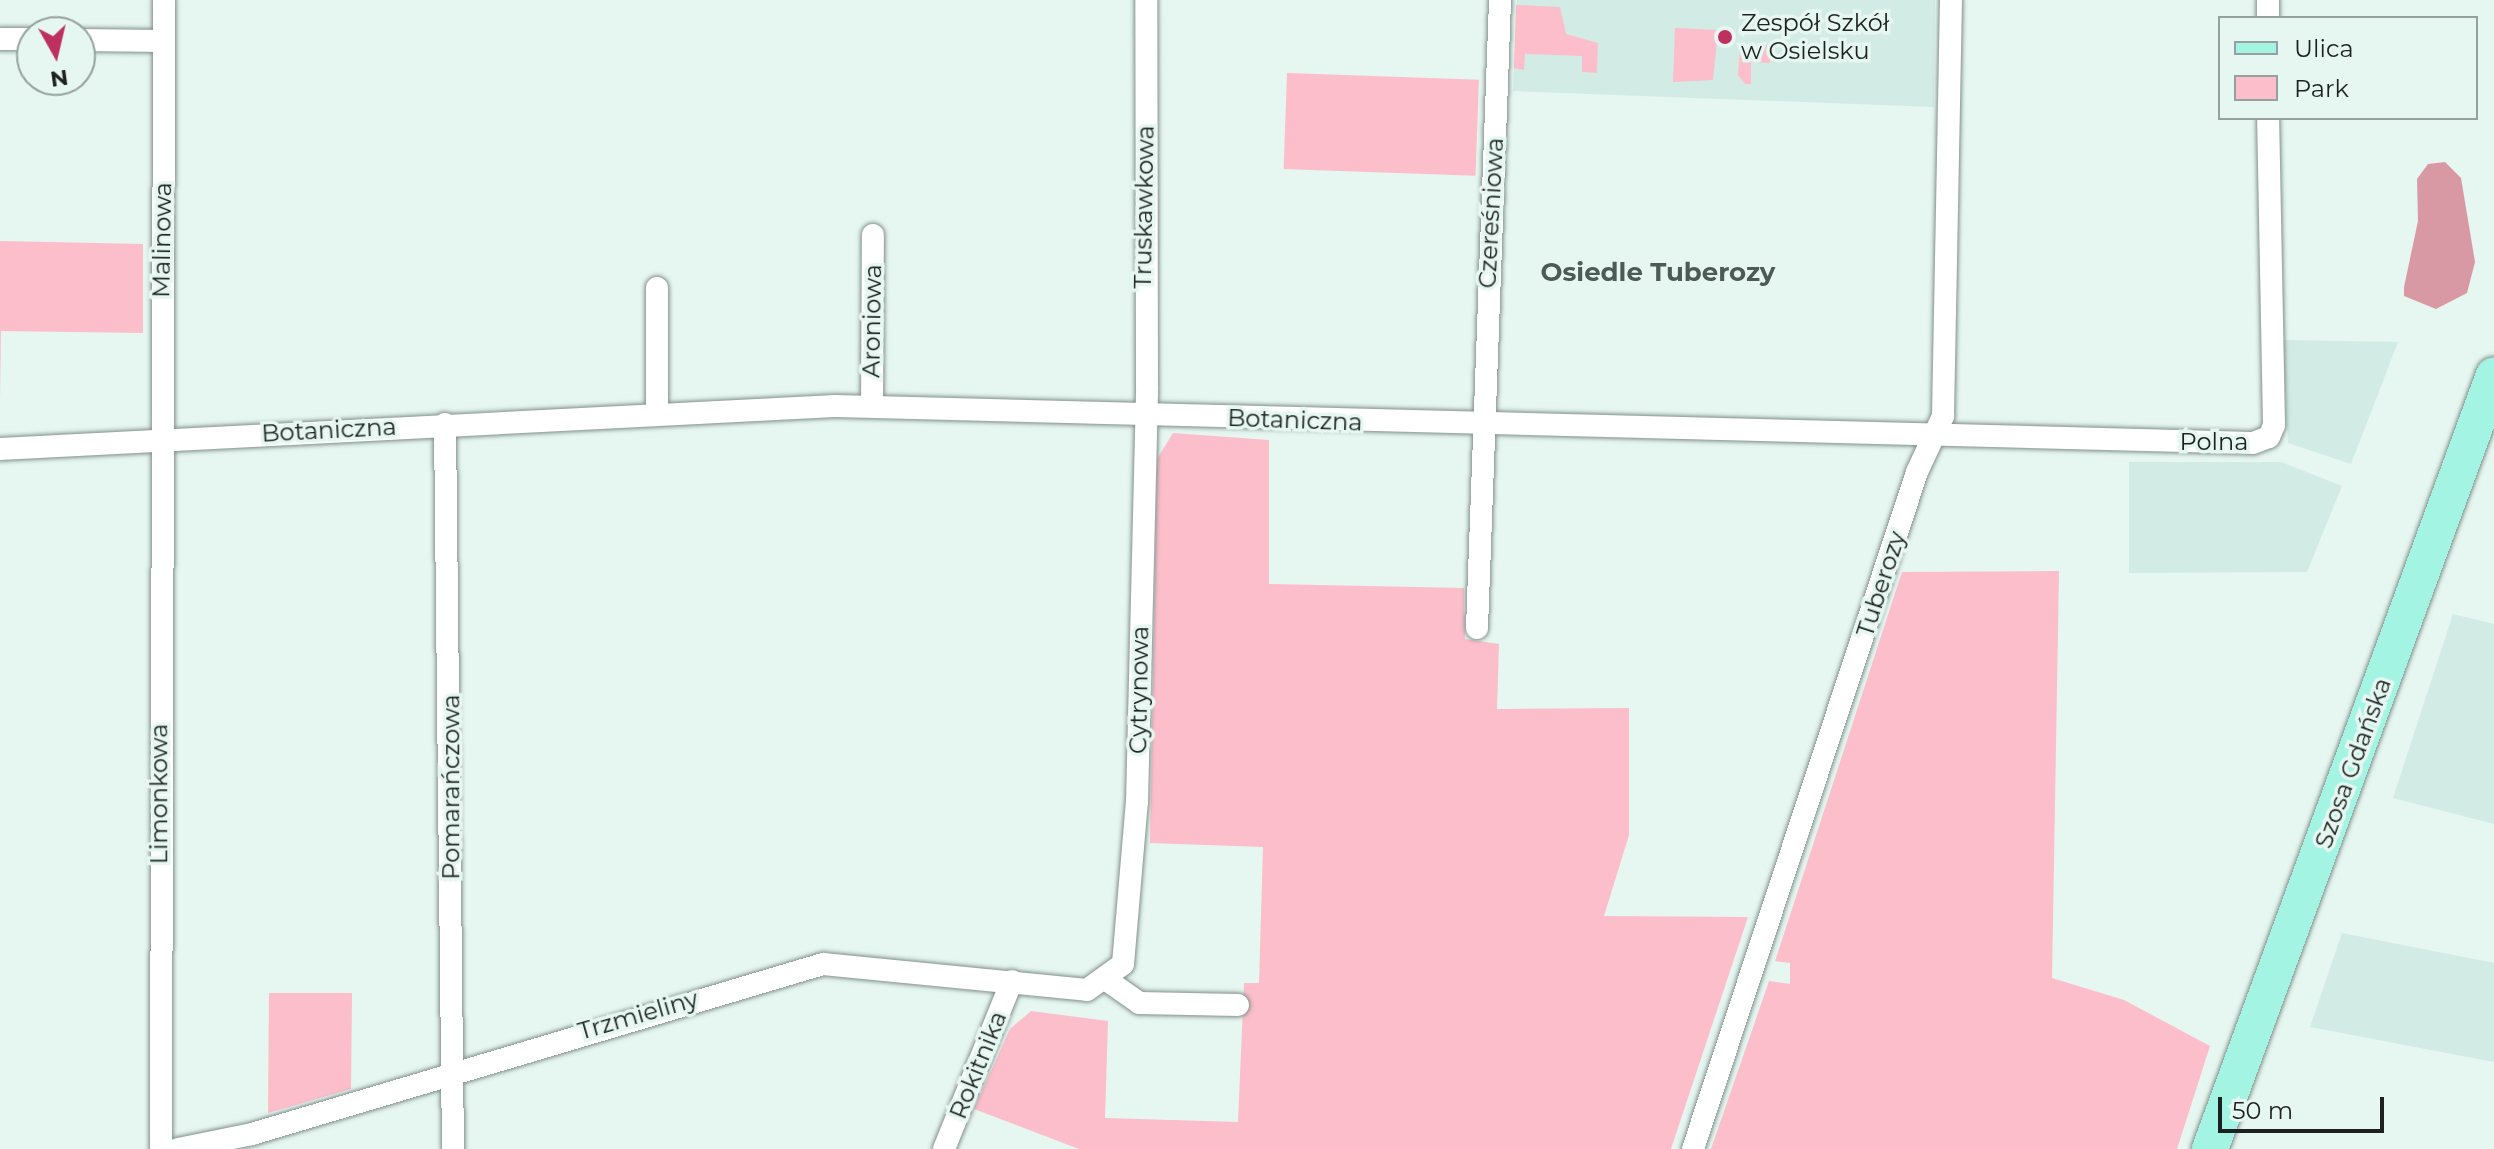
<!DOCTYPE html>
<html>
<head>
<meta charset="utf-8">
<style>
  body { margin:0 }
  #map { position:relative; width:2494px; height:1149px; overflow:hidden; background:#e6f6f1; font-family:Montserrat,sans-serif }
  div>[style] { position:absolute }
  .built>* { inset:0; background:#d3ebe5 }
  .green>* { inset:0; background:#fcbeca; transform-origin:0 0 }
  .water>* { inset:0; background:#d899a5 }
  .roads { filter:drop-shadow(0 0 2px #82908c) drop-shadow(0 0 2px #82908c) }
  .minor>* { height:22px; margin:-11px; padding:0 11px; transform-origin:11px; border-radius:11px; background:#fff }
  .primary>* { height:36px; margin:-18px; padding:0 18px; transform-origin:18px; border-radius:18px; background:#a3f4e3 }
  .dots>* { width:22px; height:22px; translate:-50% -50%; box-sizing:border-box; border:4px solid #e6f6f1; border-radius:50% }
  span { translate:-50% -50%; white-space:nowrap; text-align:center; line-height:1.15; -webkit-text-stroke:7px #e6f6f1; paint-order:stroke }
  .poi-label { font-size:24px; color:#1d2221 }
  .left { translate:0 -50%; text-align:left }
  .street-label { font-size:24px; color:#1d2221 }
  .neighbourhood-label { font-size:26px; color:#4d5a56; font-weight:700 }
  .legend { position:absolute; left:2218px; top:16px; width:260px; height:104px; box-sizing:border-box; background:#e6f6f1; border:2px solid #96a19e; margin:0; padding:10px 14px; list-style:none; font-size:24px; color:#1d2221 }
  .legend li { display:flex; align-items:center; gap:16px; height:40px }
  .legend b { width:40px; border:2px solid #96a19e }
  .north { position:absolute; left:16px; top:16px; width:80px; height:80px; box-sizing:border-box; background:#e6f6f1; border:2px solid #96a19e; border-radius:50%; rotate:172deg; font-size:22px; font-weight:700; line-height:32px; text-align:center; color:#1d2221 }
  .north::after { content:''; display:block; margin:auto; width:28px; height:36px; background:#be305f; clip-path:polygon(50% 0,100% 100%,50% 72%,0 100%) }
  .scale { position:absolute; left:2218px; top:1097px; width:166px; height:36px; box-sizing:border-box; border:4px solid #1d2221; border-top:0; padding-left:10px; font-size:24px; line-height:28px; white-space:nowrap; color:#1d2221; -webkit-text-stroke:6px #e6f6f1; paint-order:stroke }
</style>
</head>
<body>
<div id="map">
  <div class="built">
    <i style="clip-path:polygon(1517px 0,1935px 0,1934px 107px,1513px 91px)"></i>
    <i style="clip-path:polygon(2283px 340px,2398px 342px,2351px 464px,2288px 443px)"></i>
    <i style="clip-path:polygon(2129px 462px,2281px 462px,2342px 486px,2307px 572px,2129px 573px)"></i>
    <i style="clip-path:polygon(2453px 614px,2494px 624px,2494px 824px,2393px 798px)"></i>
    <i style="clip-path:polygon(2342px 933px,2494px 963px,2494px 1062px,2310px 1027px)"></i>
  </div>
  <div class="green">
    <i style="clip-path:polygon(1516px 5px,1560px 7px,1566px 34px,1598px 43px,1597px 73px,1582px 72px,1582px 56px,1525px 54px,1524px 70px,1514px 68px)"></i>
    <i style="clip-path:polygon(1675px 28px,1718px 30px,1713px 80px,1673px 82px)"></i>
    <i style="clip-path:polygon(1770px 45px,1770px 63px,1751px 62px,1751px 84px,1745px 84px,1738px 75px,1740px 49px)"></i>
    <i style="left:1287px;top:73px;width:192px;height:96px;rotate:2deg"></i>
    <i style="clip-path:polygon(0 241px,143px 244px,143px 333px,1px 331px,0 399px)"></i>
    <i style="clip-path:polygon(1173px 433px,1269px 440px,1269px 584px,1464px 588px,1465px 639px,1499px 644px,1497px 709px,1629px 708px,1629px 835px,1604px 916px,1748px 917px,1671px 1149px,1079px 1149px,974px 1109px,1010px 1029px,1031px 1011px,1108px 1021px,1105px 1118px,1238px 1122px,1244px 983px,1259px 983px,1263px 847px,1150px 843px,1157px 459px)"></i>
    <i style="clip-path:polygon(2059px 571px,2052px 978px,2124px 1000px,2210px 1046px,2177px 1149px,1711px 1149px,1769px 981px,1790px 984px,1790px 963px,1775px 961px,1902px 572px)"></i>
    <i style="clip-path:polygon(269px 993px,352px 993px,351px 1089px,268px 1113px)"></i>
  </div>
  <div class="water">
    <i style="clip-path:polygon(2445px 162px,2461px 178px,2475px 262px,2467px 293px,2436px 309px,2404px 296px,2404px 287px,2418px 221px,2417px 179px,2428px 164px)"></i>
  </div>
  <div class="roads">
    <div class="minor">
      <i style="left:2268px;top:18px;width:18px;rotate:-90deg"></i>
      <i style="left:0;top:39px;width:32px"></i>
      <i style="left:80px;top:40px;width:83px;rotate:0.7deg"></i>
      <i style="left:872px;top:406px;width:171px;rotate:-89.7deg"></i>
      <i style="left:657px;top:413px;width:125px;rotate:-90deg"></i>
      <i style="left:445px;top:424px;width:725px;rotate:89.37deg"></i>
      <i style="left:0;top:449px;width:836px;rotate:-2.95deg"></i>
      <i style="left:835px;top:406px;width:1418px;rotate:1.49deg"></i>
      <i style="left:2253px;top:443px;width:17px;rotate:-21deg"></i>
      <i style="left:2269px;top:437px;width:13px;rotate:-67deg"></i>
      <i style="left:2274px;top:425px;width:307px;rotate:-91.1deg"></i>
      <i style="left:1477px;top:628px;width:628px;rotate:-87.9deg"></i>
      <i style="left:1108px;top:981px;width:38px;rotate:35deg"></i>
      <i style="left:1139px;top:1003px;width:99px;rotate:1.2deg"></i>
      <i style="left:161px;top:1149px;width:1149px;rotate:-89.85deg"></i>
      <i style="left:178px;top:1149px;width:76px;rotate:-11.5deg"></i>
      <i style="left:252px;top:1134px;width:596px;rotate:-16.58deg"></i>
      <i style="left:823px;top:964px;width:265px;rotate:5.6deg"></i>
      <i style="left:1087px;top:990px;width:44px;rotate:-35.8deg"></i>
      <i style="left:1123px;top:964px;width:163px;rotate:-85.1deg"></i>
      <i style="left:1137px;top:802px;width:416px;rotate:-88.6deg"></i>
      <i style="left:1147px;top:386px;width:386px;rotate:-90.1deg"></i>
      <i style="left:944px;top:1149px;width:181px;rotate:-68deg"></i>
      <i style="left:1693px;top:1149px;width:713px;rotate:-71.69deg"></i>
      <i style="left:1917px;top:472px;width:62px;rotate:-65.1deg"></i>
      <i style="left:1943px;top:416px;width:416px;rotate:-88.9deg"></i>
    </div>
    <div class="primary">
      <i style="left:2210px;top:1149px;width:824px;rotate:-69.85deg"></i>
    </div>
  </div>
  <div class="dots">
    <i style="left:1725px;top:37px;background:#be305f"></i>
  </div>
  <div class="poi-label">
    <span class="left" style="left:1741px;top:37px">Zespół Szkół<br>w Osielsku</span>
  </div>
  <div class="street-label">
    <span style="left:1144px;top:207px;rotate:-89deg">Truskawkowa</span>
    <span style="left:1491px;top:213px;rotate:-87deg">Czereśniowa</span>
    <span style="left:162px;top:240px;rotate:-89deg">Malinowa</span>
    <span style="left:872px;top:321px;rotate:-89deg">Aroniowa</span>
    <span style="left:1295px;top:420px;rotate:2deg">Botaniczna</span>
    <span style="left:329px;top:430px;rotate:-3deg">Botaniczna</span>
    <span style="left:2214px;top:442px">Polna</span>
    <span style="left:1881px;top:584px;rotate:-72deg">Tuberozy</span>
    <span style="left:1139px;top:690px;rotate:-89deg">Cytrynowa</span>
    <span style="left:2353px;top:763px;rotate:-70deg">Szosa Gdańska</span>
    <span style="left:451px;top:787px;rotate:-90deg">Pomarańczowa</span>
    <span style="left:159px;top:794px;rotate:-90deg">Limonkowa</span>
    <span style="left:638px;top:1015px;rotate:-16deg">Trzmieliny</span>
    <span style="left:978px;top:1065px;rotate:-68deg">Rokitnika</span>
  </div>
  <div class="neighbourhood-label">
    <span style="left:1658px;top:273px">Osiedle Tuberozy</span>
  </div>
  <ul class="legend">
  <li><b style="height:10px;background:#a3f4e3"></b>Ulica</li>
  <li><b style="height:22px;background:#fcbeca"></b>Park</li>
  </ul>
  <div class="north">N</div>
  <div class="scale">50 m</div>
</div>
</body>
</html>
